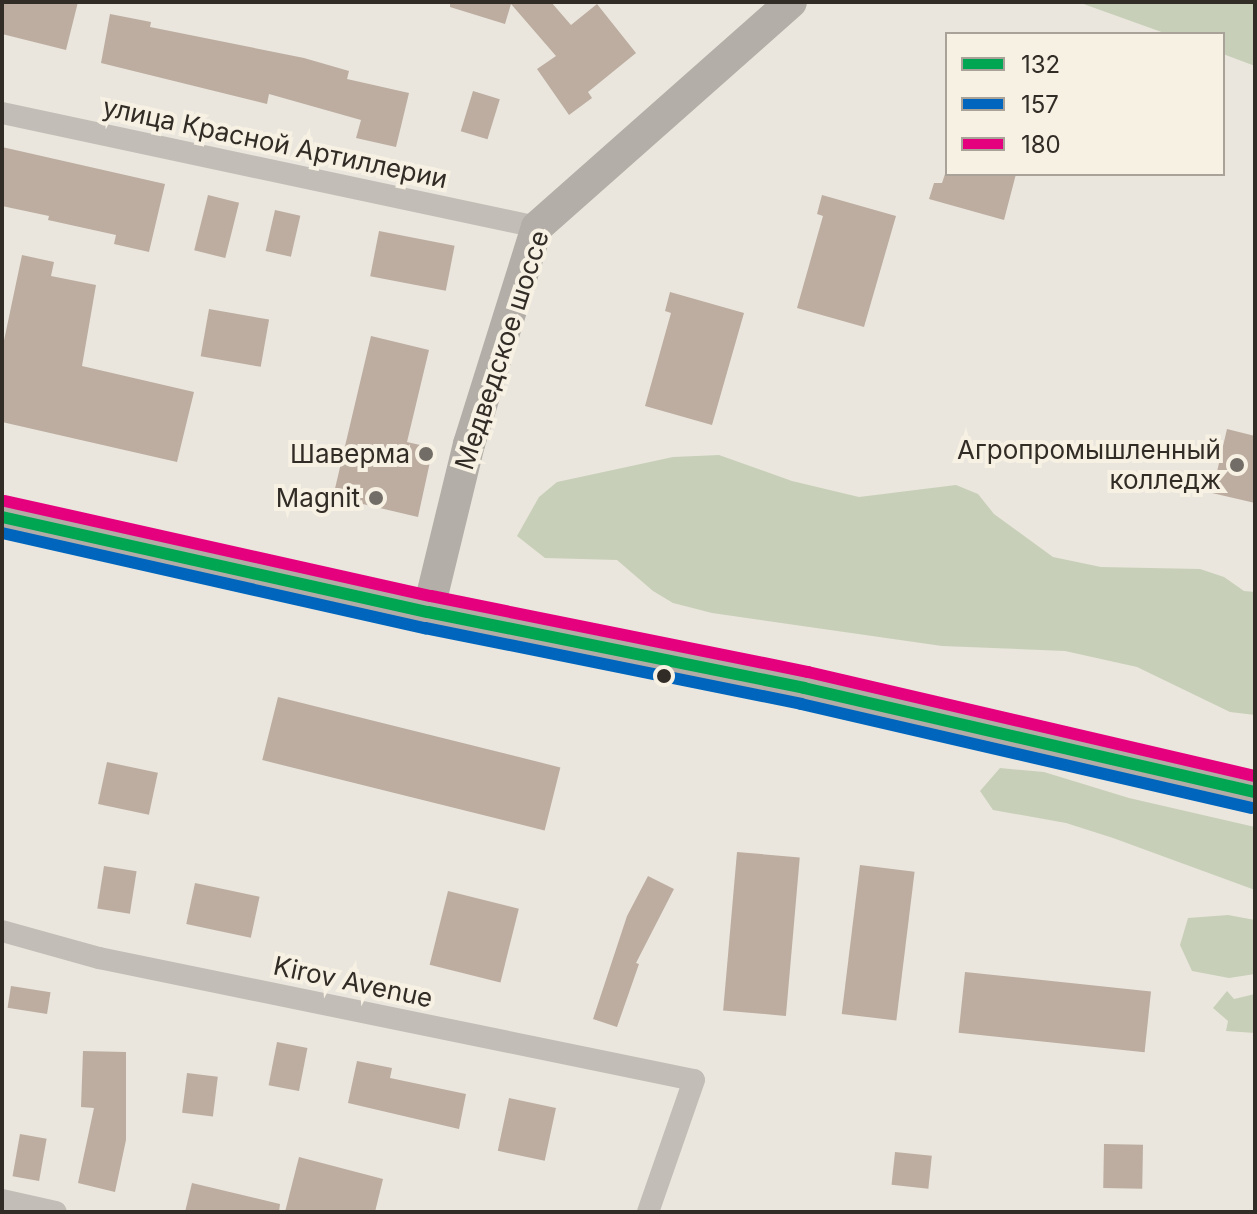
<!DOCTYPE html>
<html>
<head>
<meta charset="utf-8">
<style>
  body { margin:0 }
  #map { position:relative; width:1257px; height:1214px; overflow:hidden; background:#eae6dd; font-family:Inter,sans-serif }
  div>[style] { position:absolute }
  .green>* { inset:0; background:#c8cfb8 }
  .building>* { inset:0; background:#bcada0; transform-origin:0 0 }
  .street>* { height:22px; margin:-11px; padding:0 11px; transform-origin:11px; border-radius:11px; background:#c2beb7 }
  .secondary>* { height:32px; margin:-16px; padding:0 16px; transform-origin:16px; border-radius:16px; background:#b3aea7 }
  .primary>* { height:36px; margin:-18px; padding:0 18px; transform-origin:18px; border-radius:18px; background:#b1aca6 }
  .bus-1>* { height:12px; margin:-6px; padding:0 6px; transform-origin:6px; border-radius:6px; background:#00a651 }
  .bus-2>* { height:12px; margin:-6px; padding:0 6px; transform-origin:6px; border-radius:6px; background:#0065bd }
  .bus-3>* { height:12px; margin:-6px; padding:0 6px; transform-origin:6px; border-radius:6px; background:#e5007d }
  .dots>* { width:22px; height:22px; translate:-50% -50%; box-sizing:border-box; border:4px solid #f7f1e4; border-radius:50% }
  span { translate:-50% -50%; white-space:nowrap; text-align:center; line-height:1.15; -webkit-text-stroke:8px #f7f1e4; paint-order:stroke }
  .street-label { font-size:26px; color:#322c26 }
  .poi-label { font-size:26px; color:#322c26 }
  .right { translate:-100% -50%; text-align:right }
  .frame { position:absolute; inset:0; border:4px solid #322c26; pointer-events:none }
  .legend { position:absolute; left:945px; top:32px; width:280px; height:144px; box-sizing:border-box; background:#f7f1e4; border:2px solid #a8a298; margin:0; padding:10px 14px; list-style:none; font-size:24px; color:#322c26 }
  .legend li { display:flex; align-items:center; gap:16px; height:40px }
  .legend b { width:40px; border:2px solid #a8a298 }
</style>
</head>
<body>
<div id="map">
  <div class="green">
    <i style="clip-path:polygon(1078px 2px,1255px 2px,1255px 66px,1223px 54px,1223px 34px,1167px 34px)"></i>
    <i style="clip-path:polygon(719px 455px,792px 481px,859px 497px,956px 485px,978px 494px,994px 514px,1053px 557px,1101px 567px,1200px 569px,1224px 577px,1244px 591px,1255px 592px,1255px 715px,1230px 712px,1137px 667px,1065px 651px,942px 646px,712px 613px,673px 603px,653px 591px,617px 560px,545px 558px,517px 536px,539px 497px,557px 482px,673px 457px)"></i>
    <i style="clip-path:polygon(1000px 768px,1044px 772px,1129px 798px,1255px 827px,1255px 890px,1113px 838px,1066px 823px,993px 810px,980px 791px)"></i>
    <i style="clip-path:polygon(1228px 915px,1255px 920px,1255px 974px,1229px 978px,1192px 971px,1180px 945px,1188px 918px)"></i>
    <i style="clip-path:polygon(1227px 991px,1234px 999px,1255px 994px,1255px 1033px,1226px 1031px,1228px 1021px,1213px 1008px)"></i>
  </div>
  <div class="building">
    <i style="clip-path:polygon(2px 2px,78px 2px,66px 50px,2px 34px)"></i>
    <i style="clip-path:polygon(450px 2px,551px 2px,571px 25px,597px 4px,636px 53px,588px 92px,592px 98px,569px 115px,537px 69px,556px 56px,511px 4px,505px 24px,450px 7px)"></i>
    <i style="clip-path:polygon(110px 14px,151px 22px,150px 27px,304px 58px,349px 71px,347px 79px,409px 93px,396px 147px,356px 138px,361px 120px,269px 94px,267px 104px,101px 63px)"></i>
    <i style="left:473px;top:91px;width:28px;height:42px;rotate:17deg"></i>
    <i style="clip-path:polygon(2px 147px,165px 184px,149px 252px,114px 244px,116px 235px,48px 220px,49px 216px,2px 206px)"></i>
    <i style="clip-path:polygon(945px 174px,1016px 174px,1004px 220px,929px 199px,934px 183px,942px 183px)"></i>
    <i style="left:208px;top:195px;width:32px;height:57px;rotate:14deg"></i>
    <i style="clip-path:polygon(822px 195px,896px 216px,864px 327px,797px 308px,823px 216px,817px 214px)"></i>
    <i style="left:275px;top:210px;width:26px;height:42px;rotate:13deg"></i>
    <i style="left:379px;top:231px;width:77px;height:46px;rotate:11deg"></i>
    <i style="clip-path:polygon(22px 255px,54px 262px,51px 276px,96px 285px,82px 366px,194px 392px,177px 462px,2px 422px,2px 350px)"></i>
    <i style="clip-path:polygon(670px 292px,744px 313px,712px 425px,645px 406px,671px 313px,665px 311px)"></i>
    <i style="left:209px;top:309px;width:61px;height:48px;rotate:10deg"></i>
    <i style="clip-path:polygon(371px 336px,429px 350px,407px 442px,433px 448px,418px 517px,333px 497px)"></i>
    <i style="clip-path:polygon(1227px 429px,1255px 436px,1255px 503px,1212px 493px)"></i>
    <i style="left:278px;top:697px;width:291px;height:65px;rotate:14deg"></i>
    <i style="left:107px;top:762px;width:52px;height:43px;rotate:12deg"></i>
    <i style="left:737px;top:852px;width:63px;height:159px;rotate:5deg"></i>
    <i style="left:860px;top:865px;width:55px;height:150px;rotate:7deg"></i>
    <i style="left:104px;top:866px;width:33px;height:43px;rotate:9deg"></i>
    <i style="clip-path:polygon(648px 876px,674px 889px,636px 963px,639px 964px,617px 1027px,593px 1019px,627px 916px)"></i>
    <i style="left:195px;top:883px;width:66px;height:42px;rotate:12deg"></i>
    <i style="left:448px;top:891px;width:73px;height:76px;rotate:14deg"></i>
    <i style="left:965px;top:972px;width:187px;height:61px;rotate:6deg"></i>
    <i style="left:11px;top:986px;width:40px;height:22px;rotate:9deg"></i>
    <i style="left:277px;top:1042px;width:31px;height:44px;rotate:11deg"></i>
    <i style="clip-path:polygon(83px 1051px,126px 1052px,126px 1140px,115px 1192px,78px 1183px,94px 1108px,81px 1107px)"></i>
    <i style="clip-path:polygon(357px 1061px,392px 1068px,390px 1078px,466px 1094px,459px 1129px,348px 1103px)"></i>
    <i style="left:187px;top:1073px;width:31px;height:40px;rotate:7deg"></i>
    <i style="left:509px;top:1098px;width:48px;height:54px;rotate:12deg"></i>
    <i style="left:20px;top:1134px;width:27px;height:43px;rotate:10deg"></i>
    <i style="left:1104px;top:1144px;width:39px;height:44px;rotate:1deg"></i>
    <i style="left:895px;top:1152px;width:37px;height:33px;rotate:6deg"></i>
    <i style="clip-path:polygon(299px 1157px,383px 1179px,375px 1212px,285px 1212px)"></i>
    <i style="clip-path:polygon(192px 1183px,280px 1204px,279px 1212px,185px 1212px)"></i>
  </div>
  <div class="street">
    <i style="left:2px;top:113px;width:547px;rotate:12.03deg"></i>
    <i style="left:2px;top:931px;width:101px;rotate:15.6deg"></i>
    <i style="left:99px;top:958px;width:607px;rotate:11.59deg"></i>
    <i style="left:694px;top:1080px;width:140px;rotate:109.2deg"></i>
    <i style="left:2px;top:1200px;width:55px;rotate:12.5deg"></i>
  </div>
  <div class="secondary">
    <i style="left:428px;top:612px;width:173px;rotate:-76.3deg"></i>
    <i style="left:469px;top:444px;width:227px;rotate:-72.6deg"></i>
    <i style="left:537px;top:227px;width:339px;rotate:-41.5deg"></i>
  </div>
  <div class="primary">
    <i style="left:2px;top:517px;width:436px;rotate:12.6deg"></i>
    <i style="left:428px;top:612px;width:384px;rotate:11.4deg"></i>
    <i style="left:804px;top:688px;width:463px;rotate:13deg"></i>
  </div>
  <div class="bus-1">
    <i style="left:2px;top:517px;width:436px;rotate:12.6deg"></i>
    <i style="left:428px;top:612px;width:384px;rotate:11.4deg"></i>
    <i style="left:804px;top:688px;width:463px;rotate:13deg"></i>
  </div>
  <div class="bus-2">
    <i style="left:2px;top:533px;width:434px;rotate:12.7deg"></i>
    <i style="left:425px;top:628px;width:384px;rotate:11.4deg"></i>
    <i style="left:801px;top:704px;width:462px;rotate:13deg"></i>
  </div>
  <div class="bus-3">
    <i style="left:5px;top:501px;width:436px;rotate:12.6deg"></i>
    <i style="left:431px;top:596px;width:385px;rotate:11.4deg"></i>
    <i style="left:808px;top:672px;width:459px;rotate:13.1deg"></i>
  </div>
  <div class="dots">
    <i style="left:426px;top:454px;background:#726d66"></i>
    <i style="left:1237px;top:465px;background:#726d66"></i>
    <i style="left:376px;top:498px;background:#726d66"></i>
    <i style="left:664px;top:676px;background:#322c26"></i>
  </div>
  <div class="street-label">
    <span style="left:275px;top:143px;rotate:12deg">улица Красной Артиллерии</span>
    <span style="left:502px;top:350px;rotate:-72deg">Медведское шоссе</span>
    <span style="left:353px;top:982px;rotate:12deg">Kirov Avenue</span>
  </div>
  <div class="poi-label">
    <span class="right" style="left:1221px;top:465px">Агропромышленный<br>колледж</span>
    <span class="right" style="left:410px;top:454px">Шаверма</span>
    <span class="right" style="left:360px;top:498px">Magnit</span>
  </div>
  <div class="frame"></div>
  <ul class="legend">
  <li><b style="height:10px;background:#00a651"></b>132</li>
  <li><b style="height:10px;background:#0065bd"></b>157</li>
  <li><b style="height:10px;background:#e5007d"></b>180</li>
  </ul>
</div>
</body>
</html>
